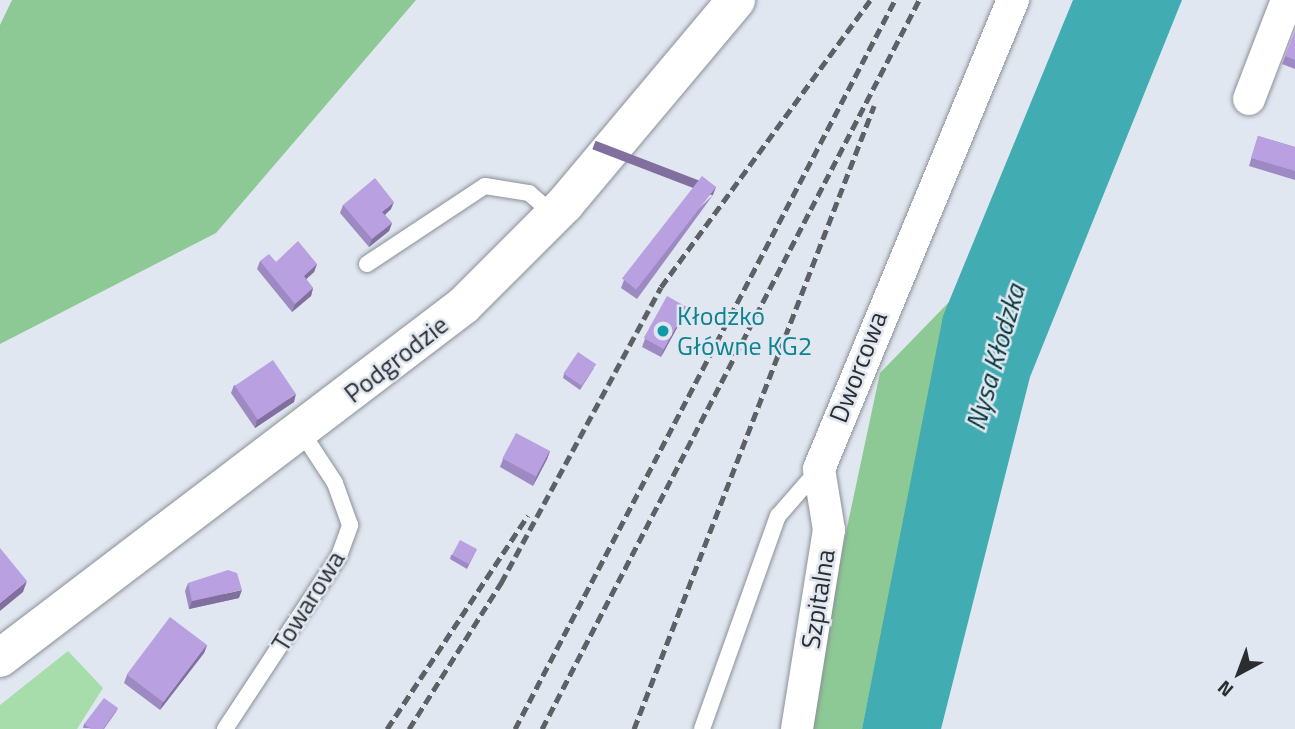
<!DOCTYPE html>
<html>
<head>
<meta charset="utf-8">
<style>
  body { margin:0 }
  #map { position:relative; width:1295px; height:729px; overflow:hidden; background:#e1e7f0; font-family:"Titillium Web",sans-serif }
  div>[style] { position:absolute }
  .green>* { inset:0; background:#a6ddab }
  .forest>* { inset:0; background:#8dc994 }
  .water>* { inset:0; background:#41acb2 }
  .roads { filter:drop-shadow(0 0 2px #8a9098) drop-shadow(0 0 2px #8a9098) }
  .lane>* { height:16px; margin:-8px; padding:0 8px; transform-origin:8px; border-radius:8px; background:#fff }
  .street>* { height:32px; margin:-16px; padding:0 16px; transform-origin:16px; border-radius:16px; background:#fff }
  .secondary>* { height:38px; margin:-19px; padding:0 19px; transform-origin:19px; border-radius:19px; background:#fff }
  .rail>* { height:5px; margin-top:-2.5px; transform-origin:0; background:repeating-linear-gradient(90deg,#5d6166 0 10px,transparent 0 15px) }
  .wall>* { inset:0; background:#9e8ac2 }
  .shaded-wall>* { inset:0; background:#81709e; transform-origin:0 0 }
  .building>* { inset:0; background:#b8a0e1; transform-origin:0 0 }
  .dots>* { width:19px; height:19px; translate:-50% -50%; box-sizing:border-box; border:4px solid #e1e7f0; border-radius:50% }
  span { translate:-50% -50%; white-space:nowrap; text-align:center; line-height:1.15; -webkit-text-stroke:5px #e1e7f0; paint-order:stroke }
  .culture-label { font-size:26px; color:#0d838f }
  .left { translate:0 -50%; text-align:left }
  .street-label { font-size:26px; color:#2b2e31 }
  .water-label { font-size:28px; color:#03373a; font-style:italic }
  .north { position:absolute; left:1204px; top:638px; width:70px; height:70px; -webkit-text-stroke:5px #e1e7f0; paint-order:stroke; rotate:221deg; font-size:19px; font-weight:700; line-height:28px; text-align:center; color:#2b2e31 }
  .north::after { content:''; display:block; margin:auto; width:24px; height:32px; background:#2b2e31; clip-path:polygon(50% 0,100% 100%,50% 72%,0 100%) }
</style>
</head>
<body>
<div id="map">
  <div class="green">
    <i style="clip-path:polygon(68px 651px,103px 688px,77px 729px,0 729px,0 705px)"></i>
  </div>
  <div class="forest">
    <i style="clip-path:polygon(12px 0,416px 0,216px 233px,0 344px,0 25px)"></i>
    <i style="clip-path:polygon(950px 301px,862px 729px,804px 729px,880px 373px)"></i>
  </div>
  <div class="water">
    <i style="clip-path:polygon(1073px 0,1182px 0,1030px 377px,941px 729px,862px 729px,943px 316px)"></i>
  </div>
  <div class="roads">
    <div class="lane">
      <i style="left:367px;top:264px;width:141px;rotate:-33.5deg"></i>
      <i style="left:485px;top:186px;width:45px;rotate:9deg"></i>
      <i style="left:529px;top:193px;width:33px;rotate:41deg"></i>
      <i style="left:225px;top:729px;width:207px;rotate:-56.6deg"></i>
      <i style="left:339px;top:556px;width:33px;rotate:-70deg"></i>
      <i style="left:350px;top:525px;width:45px;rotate:-109.7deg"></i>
      <i style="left:335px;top:483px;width:62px;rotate:-123.2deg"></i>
      <i style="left:702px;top:729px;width:226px;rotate:-70.4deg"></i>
      <i style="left:778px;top:516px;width:62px;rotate:-48.9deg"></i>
    </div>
    <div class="street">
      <i style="left:1249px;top:99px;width:106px;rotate:-69deg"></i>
      <i style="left:797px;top:729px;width:202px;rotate:-80.9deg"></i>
      <i style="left:829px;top:530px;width:62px;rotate:-99.3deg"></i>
      <i style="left:819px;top:469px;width:508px;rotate:-67.53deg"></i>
    </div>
    <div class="secondary">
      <i style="left:0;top:658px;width:583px;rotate:-37.26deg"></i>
      <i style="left:464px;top:305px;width:143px;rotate:-45deg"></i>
      <i style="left:565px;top:204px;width:266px;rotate:-50deg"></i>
    </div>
  </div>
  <div class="rail">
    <i style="left:387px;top:729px;width:256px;rotate:-56.6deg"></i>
    <i style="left:409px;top:729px;width:173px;rotate:-57.8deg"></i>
    <i style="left:501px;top:583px;width:336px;rotate:-61.6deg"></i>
    <i style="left:661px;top:287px;width:355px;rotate:-53.9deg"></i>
    <i style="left:515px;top:729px;width:822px;rotate:-62.47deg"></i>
    <i style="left:542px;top:729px;width:821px;rotate:-62.65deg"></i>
    <i style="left:634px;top:729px;width:668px;rotate:-68.93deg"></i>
  </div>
  <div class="wall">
    <i style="clip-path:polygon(1295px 32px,1295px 69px,1282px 64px)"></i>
    <i style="clip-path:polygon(1258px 136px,1295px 147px,1295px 180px,1249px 166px)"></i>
    <i style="clip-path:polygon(713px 195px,637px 299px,621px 288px,624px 280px)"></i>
    <i style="clip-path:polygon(343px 205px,391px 209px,385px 215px,392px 223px,389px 231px,369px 247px,340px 213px)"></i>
    <i style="clip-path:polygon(260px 261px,317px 264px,314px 272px,306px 279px,313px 288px,311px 296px,292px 312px,257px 269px)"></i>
    <i style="clip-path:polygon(687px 307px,684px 315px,661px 357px,642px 347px,645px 339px)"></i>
    <i style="clip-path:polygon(594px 368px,580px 390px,563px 378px,564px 374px)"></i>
    <i style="clip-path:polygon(234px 385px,294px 402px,255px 428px,231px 393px)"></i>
    <i style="clip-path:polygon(550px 451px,547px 459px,533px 486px,500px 467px,503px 459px)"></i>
    <i style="clip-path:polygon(477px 549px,467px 569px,450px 559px,451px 555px)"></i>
    <i style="clip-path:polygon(188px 583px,239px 598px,189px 609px,185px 591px)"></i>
    <i style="clip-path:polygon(207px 645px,204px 653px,160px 710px,124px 683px,127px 675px)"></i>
    <i style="clip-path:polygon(118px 708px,116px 712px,104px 729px,83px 728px,84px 724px)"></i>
  </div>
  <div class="shaded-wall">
    <i style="left:716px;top:187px;width:9px;height:129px;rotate:111deg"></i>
    <i style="clip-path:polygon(394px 202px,391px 209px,380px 219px,382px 212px)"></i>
    <i style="clip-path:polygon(392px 223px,389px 231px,369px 247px,372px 239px)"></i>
    <i style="clip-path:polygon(317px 264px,314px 272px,301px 284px,304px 276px)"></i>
    <i style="clip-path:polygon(313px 288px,311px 296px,292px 312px,295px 304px)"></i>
    <i style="clip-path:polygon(687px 307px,684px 315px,661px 357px,664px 349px)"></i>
    <i style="clip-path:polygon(296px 394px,294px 402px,255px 428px,257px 420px)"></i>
    <i style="clip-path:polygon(550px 451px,547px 459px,533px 486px,536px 478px)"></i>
    <i style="clip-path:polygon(27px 581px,23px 592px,0 611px,0 603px)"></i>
    <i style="clip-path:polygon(242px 590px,239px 598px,189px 609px,192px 601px)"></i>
    <i style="clip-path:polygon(207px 645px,204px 653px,160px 710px,163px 702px)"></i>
  </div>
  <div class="building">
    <i style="clip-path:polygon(1295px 32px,1295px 60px,1285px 56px)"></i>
    <i style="clip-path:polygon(1258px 136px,1295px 147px,1295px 171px,1251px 158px)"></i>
    <i style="left:702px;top:176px;width:18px;height:130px;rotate:38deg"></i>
    <i style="clip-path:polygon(375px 178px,394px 202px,382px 212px,392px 223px,372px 239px,343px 205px)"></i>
    <i style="clip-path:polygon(298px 241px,317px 264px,304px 276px,313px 288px,295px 304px,260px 261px,269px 254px,276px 262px)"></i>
    <i style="left:667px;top:296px;width:23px;height:48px;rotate:29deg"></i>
    <i style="left:578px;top:352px;width:22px;height:26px;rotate:34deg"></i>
    <i style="left:273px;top:360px;width:41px;height:46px;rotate:56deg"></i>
    <i style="left:516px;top:433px;width:38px;height:29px;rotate:28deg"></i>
    <i style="left:460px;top:540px;width:19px;height:17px;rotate:28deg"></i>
    <i style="clip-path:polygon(0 548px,27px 581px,0 603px)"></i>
    <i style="clip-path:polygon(228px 570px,237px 573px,242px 590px,192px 601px,188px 583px)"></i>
    <i style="left:170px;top:617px;width:46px;height:72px;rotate:37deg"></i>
    <i style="clip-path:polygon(104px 698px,118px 708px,103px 729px,91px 729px,84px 724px)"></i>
  </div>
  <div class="dots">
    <i style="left:663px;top:331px;background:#0f9aa8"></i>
  </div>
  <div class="culture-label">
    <span class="left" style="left:677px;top:331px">Kłodzko<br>Główne KG2</span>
  </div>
  <div class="street-label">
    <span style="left:396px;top:359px;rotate:-38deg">Podgrodzie</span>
    <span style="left:858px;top:367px;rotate:-69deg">Dworcowa</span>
    <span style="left:818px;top:599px;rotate:-81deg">Szpitalna</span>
    <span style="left:308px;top:601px;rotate:-58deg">Towarowa</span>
  </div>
  <div class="water-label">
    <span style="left:995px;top:357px;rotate:-74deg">Nysa Kłodzka</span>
  </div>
  <div class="north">N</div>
</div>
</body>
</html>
